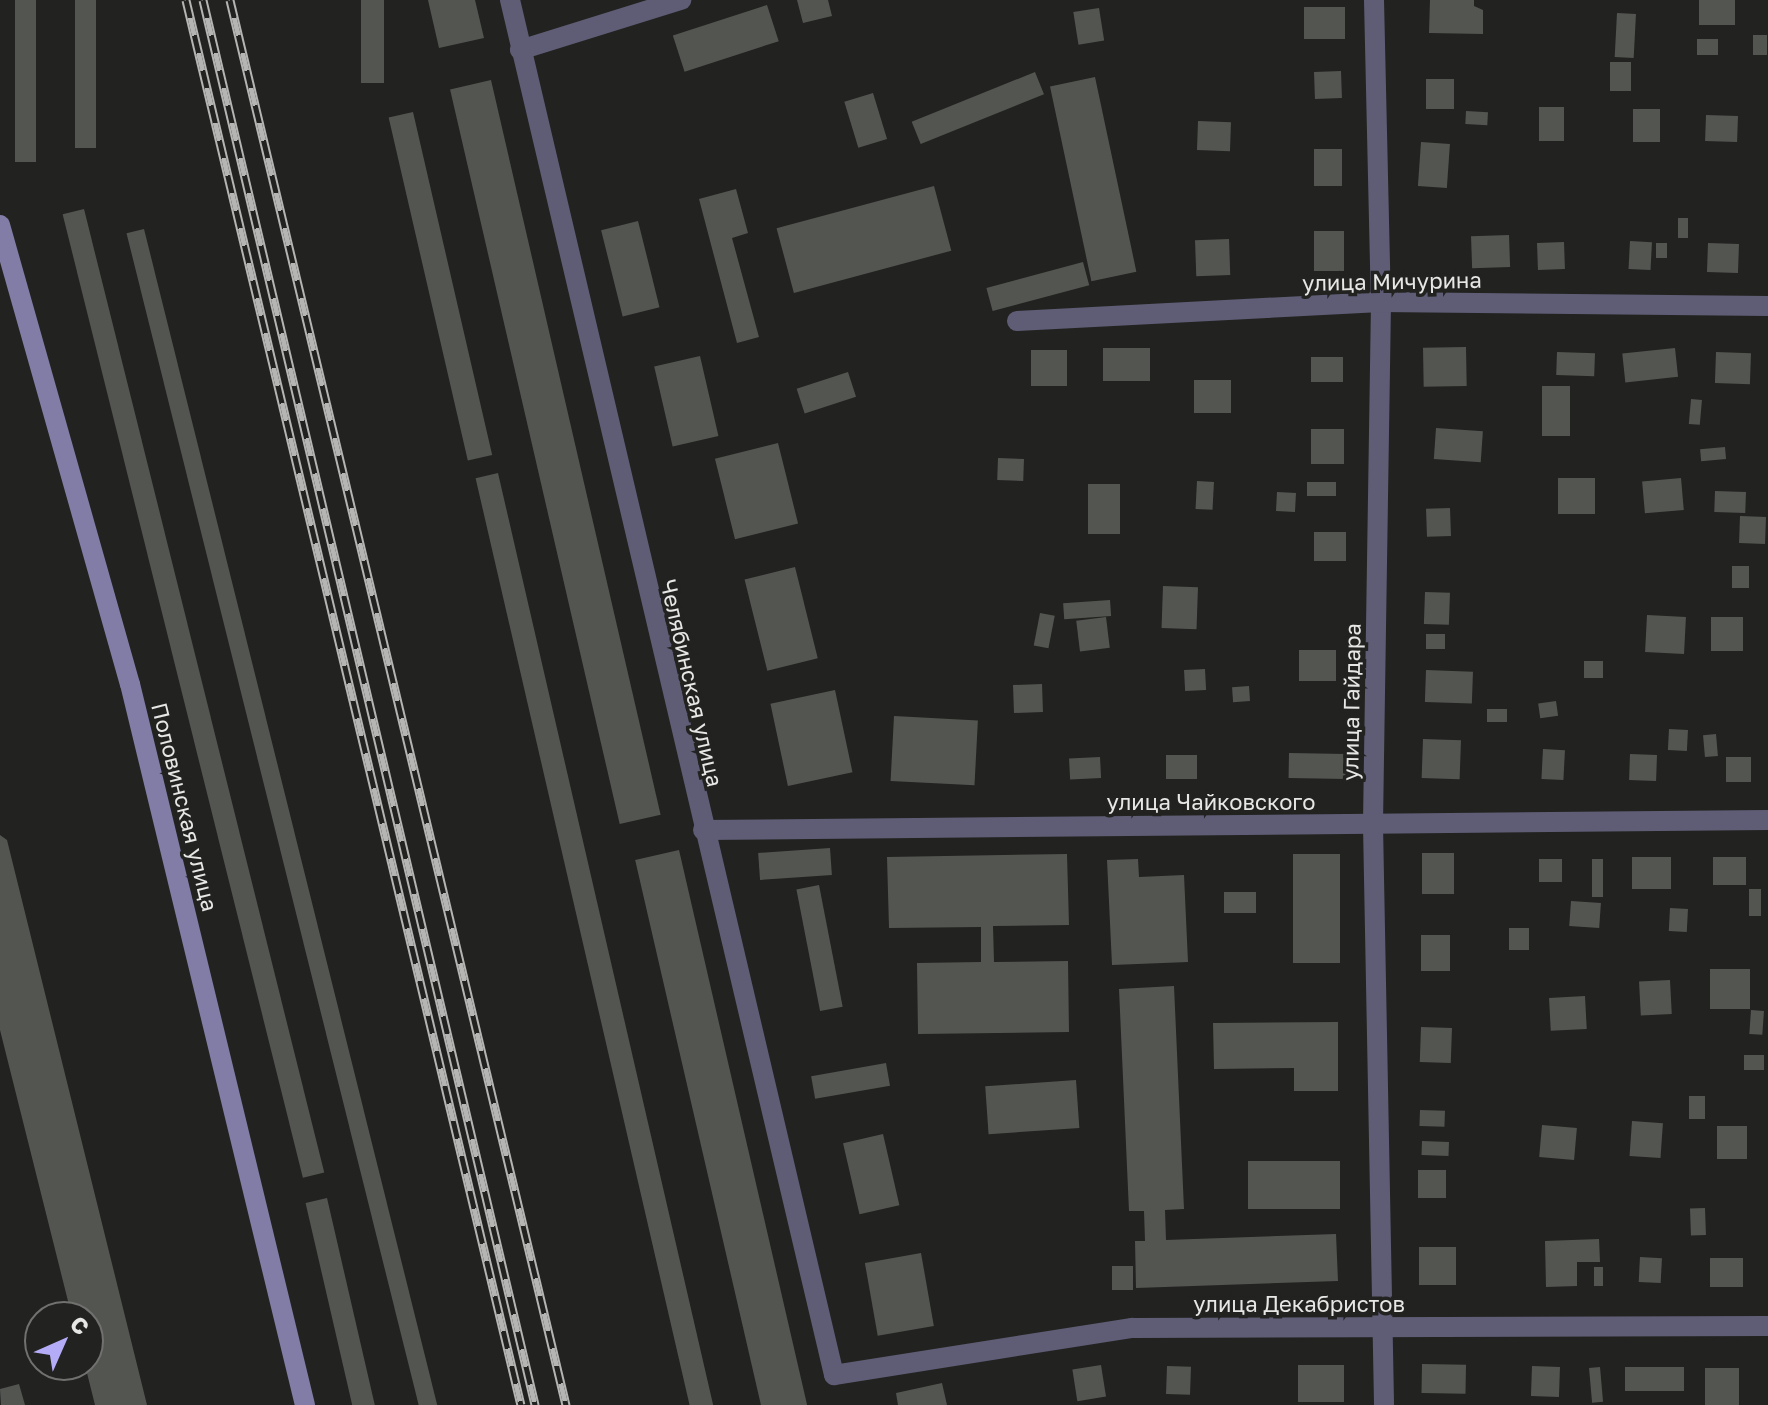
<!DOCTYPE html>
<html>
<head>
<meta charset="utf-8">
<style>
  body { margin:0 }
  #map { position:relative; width:1768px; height:1405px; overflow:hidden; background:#222320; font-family:"Golos Text",sans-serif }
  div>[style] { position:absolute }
  .building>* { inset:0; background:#535551; transform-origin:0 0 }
  .street>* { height:20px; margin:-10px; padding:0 10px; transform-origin:10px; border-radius:10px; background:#5f5d76 }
  .secondary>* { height:20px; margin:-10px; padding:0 10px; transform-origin:10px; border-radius:10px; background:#817da6 }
  .rail>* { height:9px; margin-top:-4.5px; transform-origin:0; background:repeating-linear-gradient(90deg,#222320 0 18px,#b5b6b4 0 36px); box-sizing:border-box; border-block:2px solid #b5b6b4 }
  span { translate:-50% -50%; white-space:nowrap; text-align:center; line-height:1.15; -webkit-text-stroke:7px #222320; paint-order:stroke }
  .street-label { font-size:22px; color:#e7e8e6 }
  .north { position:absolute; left:24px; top:1301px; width:80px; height:80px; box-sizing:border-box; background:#222320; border:2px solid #71726f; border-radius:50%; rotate:45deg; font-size:22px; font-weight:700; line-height:32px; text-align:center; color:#e7e8e6 }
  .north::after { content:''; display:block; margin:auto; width:28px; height:36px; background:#b5acf8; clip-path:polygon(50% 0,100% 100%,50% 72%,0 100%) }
</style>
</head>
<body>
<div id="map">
  <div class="building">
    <i style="left:15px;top:0;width:21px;height:162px"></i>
    <i style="left:75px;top:0;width:21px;height:148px"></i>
    <i style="left:361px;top:0;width:23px;height:83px"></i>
    <i style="clip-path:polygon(428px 0,475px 0,484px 38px,439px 48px)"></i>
    <i style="clip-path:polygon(797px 0,828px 0,832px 16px,803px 23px)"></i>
    <i style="clip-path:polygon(1430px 0,1474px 0,1474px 6px,1483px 10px,1483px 34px,1429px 33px)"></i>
    <i style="left:1699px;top:0;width:36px;height:25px"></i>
    <i style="left:767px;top:5px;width:38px;height:99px;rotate:72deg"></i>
    <i style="left:1304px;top:7px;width:41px;height:32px"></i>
    <i style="left:1099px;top:8px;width:33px;height:26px;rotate:81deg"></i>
    <i style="left:1617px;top:13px;width:19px;height:44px;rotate:3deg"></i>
    <i style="left:1753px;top:35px;width:14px;height:20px"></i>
    <i style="left:1718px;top:39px;width:16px;height:21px;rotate:90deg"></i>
    <i style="left:1631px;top:62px;width:29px;height:21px;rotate:90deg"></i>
    <i style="left:1341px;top:71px;width:27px;height:27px;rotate:88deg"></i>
    <i style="left:1035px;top:72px;width:24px;height:133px;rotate:68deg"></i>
    <i style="left:1095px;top:77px;width:199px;height:46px;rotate:78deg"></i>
    <i style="left:1454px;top:79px;width:30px;height:28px;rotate:90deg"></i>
    <i style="left:491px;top:80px;width:754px;height:42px;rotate:77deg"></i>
    <i style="left:873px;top:93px;width:48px;height:30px;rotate:73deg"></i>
    <i style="left:1539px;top:107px;width:25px;height:34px"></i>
    <i style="left:1633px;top:109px;width:27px;height:33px"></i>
    <i style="left:1466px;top:111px;width:22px;height:13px;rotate:3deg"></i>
    <i style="left:413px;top:112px;width:352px;height:25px;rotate:77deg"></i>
    <i style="left:1706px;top:115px;width:32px;height:26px;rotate:2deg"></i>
    <i style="left:1198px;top:121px;width:33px;height:29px;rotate:2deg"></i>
    <i style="left:1421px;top:142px;width:29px;height:44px;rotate:4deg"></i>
    <i style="left:1314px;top:149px;width:28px;height:37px"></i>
    <i style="left:934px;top:186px;width:67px;height:163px;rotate:75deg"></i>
    <i style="clip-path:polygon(736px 189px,748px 233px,732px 238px,759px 337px,737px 343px,699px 199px)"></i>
    <i style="left:84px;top:209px;width:993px;height:22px;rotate:76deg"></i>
    <i style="left:1678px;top:218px;width:10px;height:20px"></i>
    <i style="left:638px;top:221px;width:89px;height:38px;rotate:76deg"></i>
    <i style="left:144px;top:229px;width:1212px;height:18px;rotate:76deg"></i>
    <i style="left:1314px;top:231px;width:30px;height:40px"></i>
    <i style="left:1509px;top:235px;width:32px;height:38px;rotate:88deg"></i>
    <i style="left:1229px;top:239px;width:36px;height:34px;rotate:88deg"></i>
    <i style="left:1630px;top:241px;width:22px;height:28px;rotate:3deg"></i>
    <i style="left:1564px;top:242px;width:27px;height:27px;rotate:88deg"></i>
    <i style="left:1656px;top:243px;width:11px;height:15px"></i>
    <i style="left:1708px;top:243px;width:31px;height:29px;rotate:2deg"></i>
    <i style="left:1083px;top:262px;width:24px;height:100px;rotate:75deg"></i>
    <i style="left:1466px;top:347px;width:39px;height:43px;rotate:89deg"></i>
    <i style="left:1103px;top:348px;width:47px;height:33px"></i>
    <i style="left:1675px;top:348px;width:29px;height:53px;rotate:84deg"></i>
    <i style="left:1031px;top:350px;width:36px;height:36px"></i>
    <i style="left:1557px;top:352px;width:38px;height:23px;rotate:2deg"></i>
    <i style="left:1716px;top:352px;width:35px;height:31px;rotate:2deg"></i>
    <i style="left:700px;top:356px;width:82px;height:47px;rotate:77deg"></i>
    <i style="left:1311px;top:357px;width:32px;height:25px"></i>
    <i style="left:848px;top:372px;width:26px;height:54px;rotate:72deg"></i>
    <i style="left:1194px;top:380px;width:37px;height:33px"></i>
    <i style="left:1542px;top:386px;width:28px;height:50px"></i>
    <i style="left:1691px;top:399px;width:11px;height:25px;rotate:5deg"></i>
    <i style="left:1436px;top:428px;width:47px;height:31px;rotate:4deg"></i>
    <i style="left:1311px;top:429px;width:33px;height:35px"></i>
    <i style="left:778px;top:443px;width:83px;height:65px;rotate:76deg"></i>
    <i style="left:1725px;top:447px;width:12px;height:25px;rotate:85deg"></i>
    <i style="left:998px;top:458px;width:26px;height:22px;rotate:2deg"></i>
    <i style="left:498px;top:473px;width:958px;height:23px;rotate:77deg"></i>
    <i style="left:1558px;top:478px;width:37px;height:36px"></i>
    <i style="left:1681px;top:478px;width:32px;height:39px;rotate:85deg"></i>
    <i style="left:1197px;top:481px;width:17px;height:28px;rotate:3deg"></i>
    <i style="left:1336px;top:482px;width:14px;height:29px;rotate:90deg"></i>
    <i style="left:1120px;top:484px;width:50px;height:32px;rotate:90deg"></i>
    <i style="left:1715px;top:491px;width:31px;height:21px;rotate:2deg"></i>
    <i style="left:1277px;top:492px;width:19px;height:19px;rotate:3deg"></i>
    <i style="left:1450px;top:508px;width:28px;height:24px;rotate:88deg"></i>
    <i style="left:1740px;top:516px;width:26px;height:27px;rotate:2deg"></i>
    <i style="left:1346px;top:532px;width:29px;height:32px;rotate:90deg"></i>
    <i style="left:1732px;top:566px;width:17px;height:22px"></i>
    <i style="left:795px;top:567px;width:94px;height:52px;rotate:76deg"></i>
    <i style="left:1163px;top:586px;width:35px;height:42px;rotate:2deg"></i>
    <i style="left:1425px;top:592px;width:25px;height:32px;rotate:2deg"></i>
    <i style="left:1110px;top:600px;width:16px;height:47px;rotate:86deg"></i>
    <i style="left:1040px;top:613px;width:15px;height:33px;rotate:11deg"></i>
    <i style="left:1647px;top:615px;width:39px;height:37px;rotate:3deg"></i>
    <i style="left:1106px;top:617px;width:31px;height:30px;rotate:83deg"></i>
    <i style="left:1711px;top:617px;width:32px;height:34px"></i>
    <i style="left:1426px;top:634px;width:19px;height:15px"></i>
    <i style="left:1299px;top:650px;width:37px;height:31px"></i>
    <i style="left:1584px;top:661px;width:19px;height:17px"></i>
    <i style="left:1205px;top:669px;width:21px;height:21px;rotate:87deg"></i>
    <i style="left:1426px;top:670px;width:47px;height:32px;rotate:2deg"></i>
    <i style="left:1042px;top:684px;width:28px;height:29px;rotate:88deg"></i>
    <i style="left:1249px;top:686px;width:15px;height:17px;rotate:86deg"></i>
    <i style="left:835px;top:690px;width:84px;height:66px;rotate:78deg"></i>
    <i style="left:1556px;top:701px;width:15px;height:18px;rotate:82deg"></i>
    <i style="left:1507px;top:709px;width:13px;height:20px;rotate:90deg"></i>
    <i style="left:894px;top:716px;width:84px;height:65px;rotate:3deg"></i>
    <i style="left:1669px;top:729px;width:19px;height:21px;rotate:3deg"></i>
    <i style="left:1716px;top:734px;width:22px;height:13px;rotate:85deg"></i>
    <i style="left:1423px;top:739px;width:38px;height:39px;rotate:2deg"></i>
    <i style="left:1543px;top:749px;width:22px;height:30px;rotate:3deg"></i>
    <i style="left:1289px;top:753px;width:57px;height:25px;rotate:1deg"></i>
    <i style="left:1630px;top:754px;width:27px;height:26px;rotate:2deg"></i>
    <i style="left:1166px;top:755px;width:31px;height:24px"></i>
    <i style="left:1100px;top:757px;width:21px;height:31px;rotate:87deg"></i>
    <i style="left:1726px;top:757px;width:25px;height:25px"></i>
    <i style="clip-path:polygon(0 835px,7px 840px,147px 1405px,95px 1405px,85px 1365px,88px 1317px,72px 1317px,0 1030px)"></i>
    <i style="left:830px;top:848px;width:27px;height:72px;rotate:86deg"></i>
    <i style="left:679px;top:850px;width:570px;height:45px;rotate:77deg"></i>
    <i style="left:1422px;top:853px;width:32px;height:41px"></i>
    <i style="clip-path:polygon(1067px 854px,1069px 925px,993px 926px,994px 962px,1068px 961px,1069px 1032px,918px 1034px,917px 963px,981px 962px,981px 927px,889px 928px,887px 857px)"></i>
    <i style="left:1293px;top:854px;width:47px;height:109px"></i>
    <i style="left:1632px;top:857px;width:39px;height:32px"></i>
    <i style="left:1713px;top:857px;width:33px;height:28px"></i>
    <i style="clip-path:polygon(1138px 859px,1139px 877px,1184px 875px,1188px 962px,1112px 965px,1107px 860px)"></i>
    <i style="left:1562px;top:859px;width:23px;height:23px;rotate:90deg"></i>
    <i style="left:1592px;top:859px;width:11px;height:38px"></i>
    <i style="left:819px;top:885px;width:124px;height:23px;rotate:79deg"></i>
    <i style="left:1749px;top:889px;width:12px;height:27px"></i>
    <i style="left:1224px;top:892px;width:32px;height:21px"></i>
    <i style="left:1571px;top:901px;width:30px;height:25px;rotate:4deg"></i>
    <i style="left:1670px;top:908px;width:18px;height:23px;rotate:3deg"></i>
    <i style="left:1509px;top:928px;width:20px;height:22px"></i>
    <i style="left:1421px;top:935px;width:29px;height:36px"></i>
    <i style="left:1710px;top:969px;width:40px;height:40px"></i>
    <i style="left:1670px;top:980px;width:34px;height:31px;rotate:87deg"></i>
    <i style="clip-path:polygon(1174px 986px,1184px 1209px,1165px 1210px,1166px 1240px,1336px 1234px,1338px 1281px,1136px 1288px,1135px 1241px,1145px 1241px,1144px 1211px,1129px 1211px,1119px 989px)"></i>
    <i style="left:1585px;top:996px;width:33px;height:36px;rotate:87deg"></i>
    <i style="left:1751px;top:1010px;width:13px;height:24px;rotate:4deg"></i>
    <i style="clip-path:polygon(1338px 1022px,1338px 1091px,1294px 1091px,1294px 1068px,1214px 1069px,1213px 1023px)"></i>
    <i style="left:1421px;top:1027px;width:31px;height:35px;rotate:2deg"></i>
    <i style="left:1744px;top:1055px;width:20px;height:15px"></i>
    <i style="left:886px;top:1063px;width:23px;height:76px;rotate:80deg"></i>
    <i style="left:1076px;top:1080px;width:48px;height:91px;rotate:86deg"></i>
    <i style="left:1705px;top:1096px;width:23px;height:16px;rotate:90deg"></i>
    <i style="left:1420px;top:1110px;width:25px;height:16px;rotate:2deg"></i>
    <i style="left:1632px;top:1121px;width:31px;height:35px;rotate:4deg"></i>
    <i style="left:1542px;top:1125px;width:35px;height:32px;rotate:5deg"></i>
    <i style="left:1717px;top:1126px;width:30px;height:33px"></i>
    <i style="left:883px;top:1134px;width:73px;height:41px;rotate:77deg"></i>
    <i style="left:1422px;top:1141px;width:27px;height:14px;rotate:2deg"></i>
    <i style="left:1248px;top:1161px;width:92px;height:48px"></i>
    <i style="left:1418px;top:1170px;width:28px;height:28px"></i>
    <i style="left:327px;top:1198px;width:213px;height:22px;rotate:77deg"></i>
    <i style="left:1705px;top:1208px;width:27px;height:15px;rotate:88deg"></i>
    <i style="clip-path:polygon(1599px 1239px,1600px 1262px,1577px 1262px,1577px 1286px,1546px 1287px,1545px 1241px)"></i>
    <i style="left:1419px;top:1247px;width:37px;height:38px"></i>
    <i style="left:921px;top:1253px;width:74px;height:57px;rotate:80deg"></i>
    <i style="left:1640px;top:1257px;width:22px;height:25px;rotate:3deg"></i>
    <i style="left:1710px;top:1258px;width:33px;height:29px"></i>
    <i style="left:1112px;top:1266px;width:21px;height:24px"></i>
    <i style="left:1594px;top:1267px;width:9px;height:19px"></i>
    <i style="left:1422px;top:1364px;width:44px;height:29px;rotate:1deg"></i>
    <i style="left:1101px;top:1365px;width:32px;height:29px;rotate:81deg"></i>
    <i style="left:1298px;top:1365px;width:46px;height:37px"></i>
    <i style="left:1167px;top:1366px;width:24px;height:28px;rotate:2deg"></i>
    <i style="left:1532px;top:1366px;width:28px;height:30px;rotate:2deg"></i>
    <i style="left:1600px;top:1367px;width:35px;height:11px;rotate:85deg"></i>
    <i style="left:1684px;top:1367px;width:24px;height:59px;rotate:90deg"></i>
    <i style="left:1705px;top:1368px;width:34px;height:37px"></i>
    <i style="clip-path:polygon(942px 1383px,947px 1405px,898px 1405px,896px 1393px)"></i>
    <i style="clip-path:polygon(19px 1384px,25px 1405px,1px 1405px,0 1389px)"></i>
  </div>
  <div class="street">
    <i style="left:510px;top:0;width:1413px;rotate:76.74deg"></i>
    <i style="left:834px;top:1375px;width:302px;rotate:-9deg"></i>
    <i style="left:1132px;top:1328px;width:636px;rotate:-0.18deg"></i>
    <i style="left:1374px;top:0;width:302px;rotate:88.7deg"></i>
    <i style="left:1381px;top:302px;width:523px;rotate:90.88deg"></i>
    <i style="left:1373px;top:825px;width:580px;rotate:88.91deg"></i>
    <i style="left:520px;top:50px;width:169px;rotate:-17.3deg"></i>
    <i style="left:1017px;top:321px;width:364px;rotate:-3deg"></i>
    <i style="left:1381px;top:302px;width:387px;rotate:0.6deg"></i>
    <i style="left:703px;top:830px;width:1065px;rotate:-0.54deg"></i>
  </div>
  <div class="secondary">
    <i style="left:0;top:225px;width:477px;rotate:74.2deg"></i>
    <i style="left:130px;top:684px;width:742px;rotate:76.36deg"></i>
  </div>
  <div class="rail">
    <i style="left:186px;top:0;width:1444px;rotate:76.59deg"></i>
    <i style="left:203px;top:0;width:1444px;rotate:76.7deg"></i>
    <i style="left:230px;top:0;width:1445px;rotate:76.55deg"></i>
  </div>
  <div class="street-label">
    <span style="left:1392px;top:281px;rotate:-1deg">улица Мичурина</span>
    <span style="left:692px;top:683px;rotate:77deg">Челябинская улица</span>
    <span style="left:1351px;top:702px;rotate:-89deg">улица Гайдара</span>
    <span style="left:1211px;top:802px">улица Чайковского</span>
    <span style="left:185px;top:807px;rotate:76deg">Половинская улица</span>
    <span style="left:1299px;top:1304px">улица Декабристов</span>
  </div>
  <div class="north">С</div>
</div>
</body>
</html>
